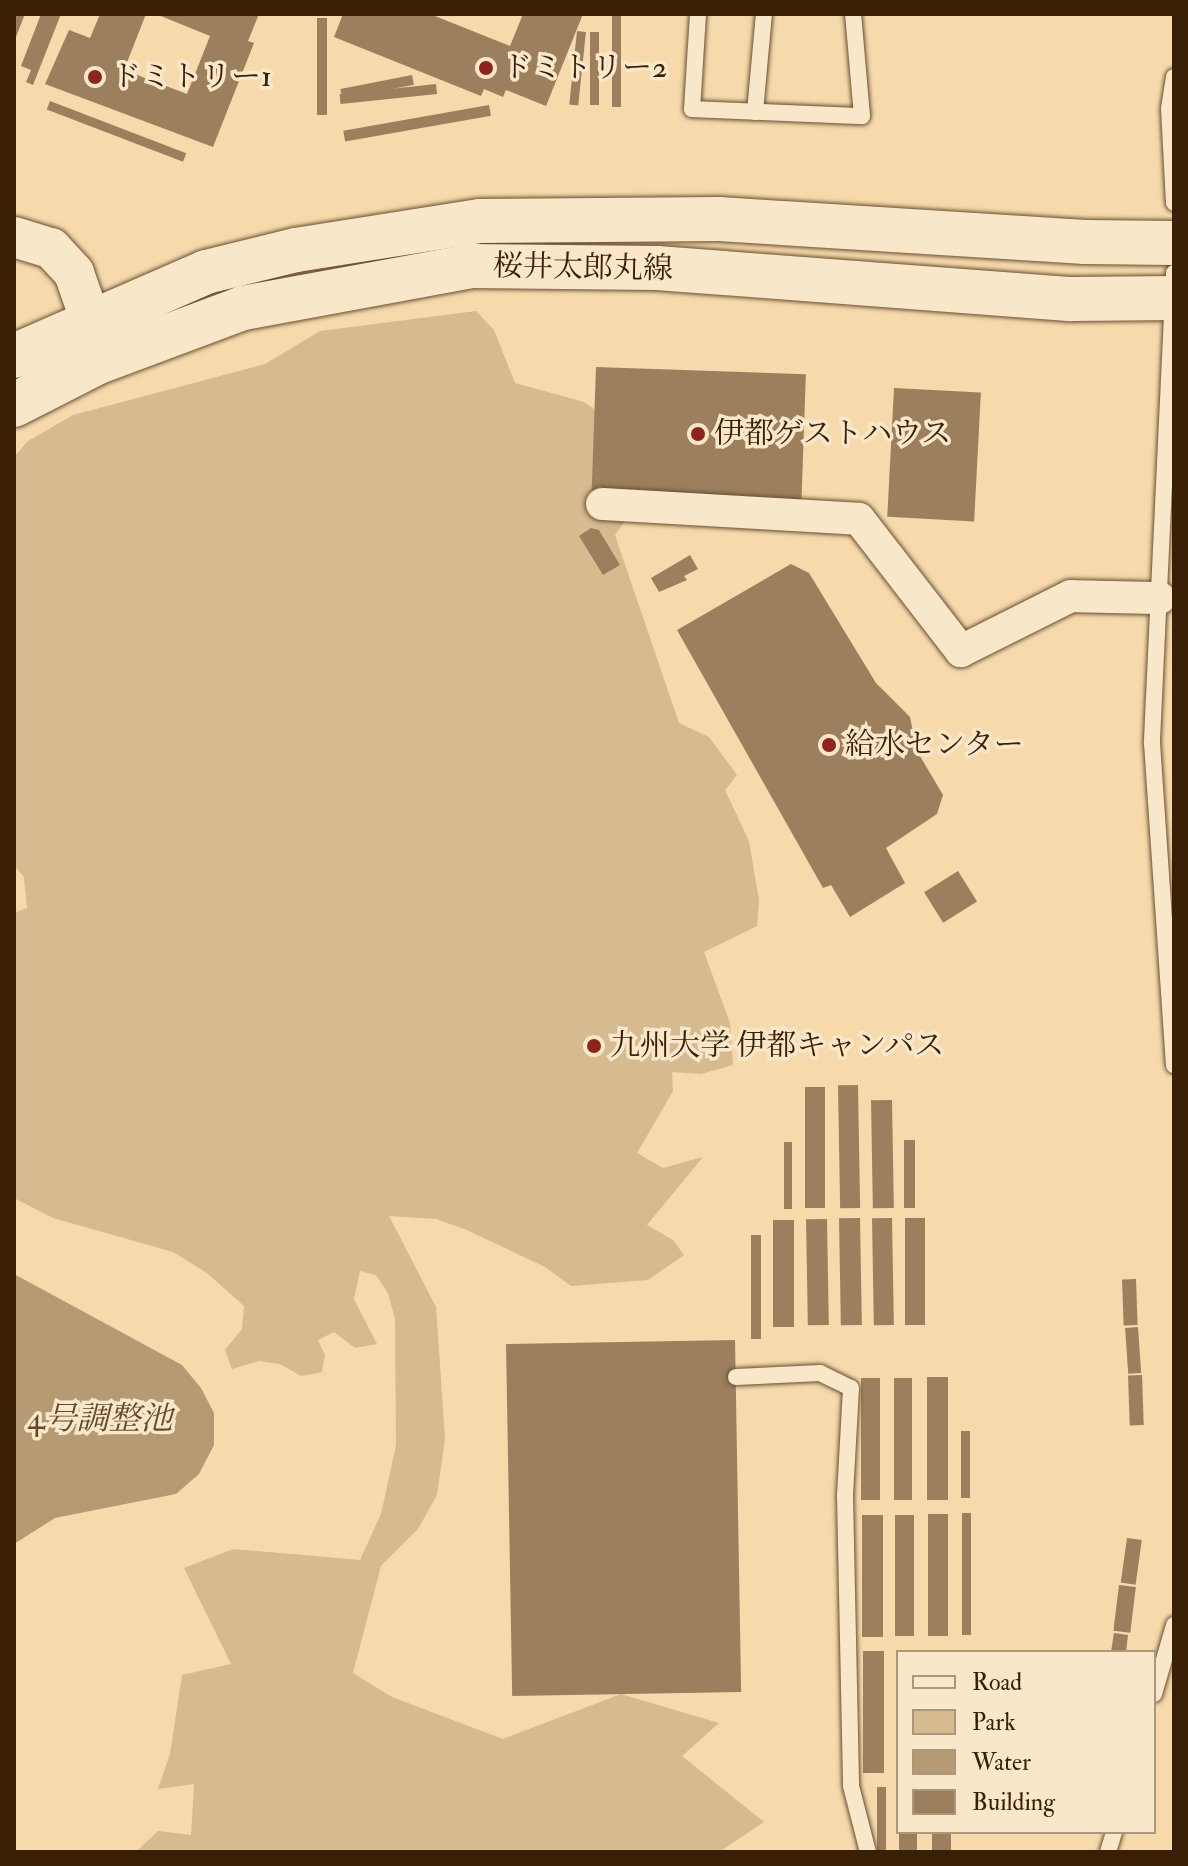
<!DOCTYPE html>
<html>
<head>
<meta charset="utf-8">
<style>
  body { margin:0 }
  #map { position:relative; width:1188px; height:1866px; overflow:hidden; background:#f6daac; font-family:"IM FELL Double Pica","Noto Serif JP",serif }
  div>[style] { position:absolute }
  .green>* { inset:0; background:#d6ba90 }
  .water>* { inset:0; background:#b69a74 }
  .building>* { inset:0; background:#9c805d; transform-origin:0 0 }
  .roads { filter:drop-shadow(0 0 2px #694e30) drop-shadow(0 0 2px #694e30) }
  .service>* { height:16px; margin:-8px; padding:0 8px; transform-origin:8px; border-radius:8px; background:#f9e7c9 }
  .minor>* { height:32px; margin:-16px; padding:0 16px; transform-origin:16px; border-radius:16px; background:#f9e7c9 }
  .tertiary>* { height:40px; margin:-20px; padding:0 20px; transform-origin:20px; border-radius:20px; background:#f9e7c9 }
  .secondary>* { height:44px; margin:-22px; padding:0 22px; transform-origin:22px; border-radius:22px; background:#f9e7c9 }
  .dots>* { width:22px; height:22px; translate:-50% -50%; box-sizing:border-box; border:4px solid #f9e7c9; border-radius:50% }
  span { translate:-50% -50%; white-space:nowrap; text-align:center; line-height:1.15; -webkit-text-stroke:7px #f9e7c9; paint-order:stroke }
  .poi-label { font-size:30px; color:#3a1f07 }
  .left { translate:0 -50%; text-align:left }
  .street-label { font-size:30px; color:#3a1f07 }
  .water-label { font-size:32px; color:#654a2d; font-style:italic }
  .frame { position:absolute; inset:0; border:16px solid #3a1f07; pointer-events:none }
  .legend { position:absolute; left:896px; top:1650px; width:260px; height:184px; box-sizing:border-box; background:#f9e7c9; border:2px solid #ad977b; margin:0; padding:10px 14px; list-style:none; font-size:24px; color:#3a1f07 }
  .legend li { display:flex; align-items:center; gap:16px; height:40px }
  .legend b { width:40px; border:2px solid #ad977b }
</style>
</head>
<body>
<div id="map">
  <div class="green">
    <i style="clip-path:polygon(476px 311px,494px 330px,515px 383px,584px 402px,607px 418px,638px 503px,615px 535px,679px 723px,709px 737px,737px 775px,725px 790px,749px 841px,759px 900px,757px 926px,704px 952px,730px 1023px,733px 1065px,701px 1074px,672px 1072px,673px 1091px,637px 1153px,663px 1168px,703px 1157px,647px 1225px,673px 1240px,684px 1255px,648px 1280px,571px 1286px,545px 1267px,467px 1230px,436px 1219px,389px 1216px,436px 1307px,445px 1439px,437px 1495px,418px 1529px,381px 1566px,353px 1673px,392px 1697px,503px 1739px,621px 1694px,719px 1723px,682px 1756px,764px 1822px,719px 1852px,136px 1852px,158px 1831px,191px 1835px,194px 1784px,158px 1789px,170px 1754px,182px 1675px,231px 1664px,184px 1568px,233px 1549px,360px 1560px,381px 1514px,396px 1445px,395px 1319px,388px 1293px,376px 1275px,360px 1271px,354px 1299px,377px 1344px,355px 1348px,334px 1332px,318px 1340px,325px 1355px,322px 1372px,301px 1376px,280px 1364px,259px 1361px,232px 1369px,225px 1350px,242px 1329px,244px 1306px,207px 1273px,173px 1252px,53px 1218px,14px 1198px,14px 913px,27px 908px,24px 877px,14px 866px,14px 457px,28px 441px,73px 415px,265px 364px,320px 331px)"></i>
  </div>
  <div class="water">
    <i style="clip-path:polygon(14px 1274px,182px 1365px,201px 1388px,214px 1413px,214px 1445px,199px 1474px,176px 1494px,55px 1518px,14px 1544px)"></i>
  </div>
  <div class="building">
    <i style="clip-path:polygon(16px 14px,25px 14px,16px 37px,14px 36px)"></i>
    <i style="clip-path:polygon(41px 14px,61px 14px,33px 85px,26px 82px,31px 70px,21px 66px)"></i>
    <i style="clip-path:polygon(100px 14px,146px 14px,124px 70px,187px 94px,210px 36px,156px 14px,259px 14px,248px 41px,254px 43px,213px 147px,45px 84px,69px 30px,90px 38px)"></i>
    <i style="clip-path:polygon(343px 14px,430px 14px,510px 46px,523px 14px,583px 14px,546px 106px,506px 90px,503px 97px,484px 89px,481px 96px,334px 37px)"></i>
    <i style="left:612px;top:14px;width:9px;height:93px"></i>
    <i style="left:317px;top:18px;width:10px;height:97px"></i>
    <i style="left:577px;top:31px;width:9px;height:74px;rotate:6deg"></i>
    <i style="left:590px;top:32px;width:9px;height:73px"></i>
    <i style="left:412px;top:75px;width:10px;height:73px;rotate:79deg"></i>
    <i style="left:436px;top:84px;width:10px;height:97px;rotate:84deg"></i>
    <i style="left:50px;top:101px;width:146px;height:9px;rotate:21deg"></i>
    <i style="left:489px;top:105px;width:11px;height:148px;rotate:80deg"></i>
    <i style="left:596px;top:367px;width:210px;height:125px;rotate:2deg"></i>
    <i style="left:894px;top:388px;width:87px;height:129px;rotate:3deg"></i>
    <i style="clip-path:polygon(591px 528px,599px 530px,620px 565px,603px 575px,579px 536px)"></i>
    <i style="clip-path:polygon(690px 555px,698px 569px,684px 576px,687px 580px,659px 592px,651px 578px)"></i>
    <i style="clip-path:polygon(791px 564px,809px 573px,876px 683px,910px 717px,917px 751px,943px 795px,937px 814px,886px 848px,905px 883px,850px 917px,831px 885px,823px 888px,677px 630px)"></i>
    <i style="left:958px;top:871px;width:36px;height:40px;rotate:58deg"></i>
    <i style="left:858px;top:1085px;width:123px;height:20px;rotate:89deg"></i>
    <i style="left:805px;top:1087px;width:20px;height:121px"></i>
    <i style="left:892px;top:1100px;width:108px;height:21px;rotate:89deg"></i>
    <i style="left:904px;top:1140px;width:11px;height:68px"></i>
    <i style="left:784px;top:1142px;width:8px;height:67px"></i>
    <i style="left:860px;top:1218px;width:107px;height:21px;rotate:89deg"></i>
    <i style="left:892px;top:1218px;width:107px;height:20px;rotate:89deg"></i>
    <i style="left:905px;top:1218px;width:20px;height:107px"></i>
    <i style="left:827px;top:1219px;width:106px;height:21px;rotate:89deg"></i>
    <i style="left:773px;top:1220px;width:21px;height:107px"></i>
    <i style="left:751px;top:1235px;width:10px;height:104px"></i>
    <i style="left:1136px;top:1279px;width:46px;height:14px;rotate:88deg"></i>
    <i style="left:1138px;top:1327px;width:46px;height:13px;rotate:86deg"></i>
    <i style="left:735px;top:1340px;width:352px;height:229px;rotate:89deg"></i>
    <i style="left:1142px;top:1375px;width:50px;height:14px;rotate:88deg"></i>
    <i style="left:948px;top:1377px;width:123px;height:21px;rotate:90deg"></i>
    <i style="left:861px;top:1378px;width:19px;height:122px"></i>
    <i style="left:894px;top:1378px;width:18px;height:122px"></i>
    <i style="left:961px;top:1431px;width:9px;height:67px"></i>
    <i style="left:962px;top:1513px;width:9px;height:122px"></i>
    <i style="left:928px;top:1514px;width:20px;height:122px"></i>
    <i style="left:862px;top:1515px;width:21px;height:122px"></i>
    <i style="left:895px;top:1515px;width:19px;height:121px"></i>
    <i style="left:1127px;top:1538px;width:15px;height:45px;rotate:8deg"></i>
    <i style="left:1119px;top:1585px;width:17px;height:46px;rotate:7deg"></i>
    <i style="clip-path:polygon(1114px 1633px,1128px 1635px,1126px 1652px,1111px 1652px)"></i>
    <i style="left:863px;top:1651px;width:21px;height:122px"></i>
    <i style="left:877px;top:1787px;width:9px;height:65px"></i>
    <i style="left:899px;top:1832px;width:18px;height:20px"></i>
    <i style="left:932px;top:1832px;width:19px;height:20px"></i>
  </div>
  <div class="roads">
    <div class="service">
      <i style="left:698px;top:14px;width:95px;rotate:93.6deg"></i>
      <i style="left:692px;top:109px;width:170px;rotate:2.4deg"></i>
      <i style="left:862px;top:116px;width:102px;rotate:-95deg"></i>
      <i style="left:1174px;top:77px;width:31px;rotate:99deg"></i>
      <i style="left:1169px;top:108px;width:95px;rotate:87deg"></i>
      <i style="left:755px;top:112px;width:98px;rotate:-84.8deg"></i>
      <i style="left:1174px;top:273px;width:471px;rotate:92.7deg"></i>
      <i style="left:1152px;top:743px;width:323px;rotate:86.1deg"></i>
      <i style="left:736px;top:1377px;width:84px;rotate:-2.7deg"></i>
      <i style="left:820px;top:1373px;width:34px;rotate:26deg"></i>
      <i style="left:851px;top:1388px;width:108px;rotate:93.2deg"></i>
      <i style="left:845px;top:1496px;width:290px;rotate:88.8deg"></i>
      <i style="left:851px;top:1786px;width:68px;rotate:75.6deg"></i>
      <i style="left:1154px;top:1694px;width:72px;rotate:-73.8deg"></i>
      <i style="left:1108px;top:1852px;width:21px;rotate:-73deg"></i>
    </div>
    <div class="minor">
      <i style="left:602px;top:504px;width:257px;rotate:3.3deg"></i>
      <i style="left:859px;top:519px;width:167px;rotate:52.3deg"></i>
      <i style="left:961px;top:651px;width:123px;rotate:-26.6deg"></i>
      <i style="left:1071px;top:596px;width:89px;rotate:1.3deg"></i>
    </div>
    <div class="tertiary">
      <i style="left:14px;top:237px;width:39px;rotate:17deg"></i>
      <i style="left:51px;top:248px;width:34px;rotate:47deg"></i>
      <i style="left:74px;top:273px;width:49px;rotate:70.8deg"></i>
    </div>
    <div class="secondary">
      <i style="left:14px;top:356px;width:210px;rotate:-23.6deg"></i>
      <i style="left:206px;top:272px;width:93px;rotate:-13.7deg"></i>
      <i style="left:296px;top:250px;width:186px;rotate:-9deg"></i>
      <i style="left:480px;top:221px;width:239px;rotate:-0.5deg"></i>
      <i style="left:719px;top:219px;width:367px;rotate:3.6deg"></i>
      <i style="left:1085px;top:242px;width:89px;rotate:0.6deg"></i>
      <i style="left:14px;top:405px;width:92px;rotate:-27.1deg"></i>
      <i style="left:96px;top:363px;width:157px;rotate:-20.5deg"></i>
      <i style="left:243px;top:308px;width:232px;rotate:-10.4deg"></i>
      <i style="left:471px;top:266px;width:186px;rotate:0.6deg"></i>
      <i style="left:657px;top:268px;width:416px;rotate:4.3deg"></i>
      <i style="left:1072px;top:299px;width:102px;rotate:-0.6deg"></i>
    </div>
  </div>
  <div class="dots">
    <i style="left:486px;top:68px;background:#8f2418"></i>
    <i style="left:95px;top:77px;background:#8f2418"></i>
    <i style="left:698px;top:434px;background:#8f2418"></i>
    <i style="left:829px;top:745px;background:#8f2418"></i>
    <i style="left:594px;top:1046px;background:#8f2418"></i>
  </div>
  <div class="poi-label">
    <span class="left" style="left:502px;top:68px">ドミトリー2</span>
    <span class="left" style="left:111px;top:77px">ドミトリー1</span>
    <span class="left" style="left:714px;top:434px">伊都ゲストハウス</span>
    <span class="left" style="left:845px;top:745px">給水センター</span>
    <span class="left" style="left:610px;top:1046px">九州大学 伊都キャンパス</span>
  </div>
  <div class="street-label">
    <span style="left:583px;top:268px;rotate:1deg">桜井太郎丸線</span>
  </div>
  <div class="water-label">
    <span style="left:100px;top:1419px">4号調整池</span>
  </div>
  <div class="frame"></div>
  <ul class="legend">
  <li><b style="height:10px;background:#f9e7c9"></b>Road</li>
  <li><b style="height:22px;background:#d6ba90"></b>Park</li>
  <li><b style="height:22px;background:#b69a74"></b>Water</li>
  <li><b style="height:22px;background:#9c805d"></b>Building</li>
  </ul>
</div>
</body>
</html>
